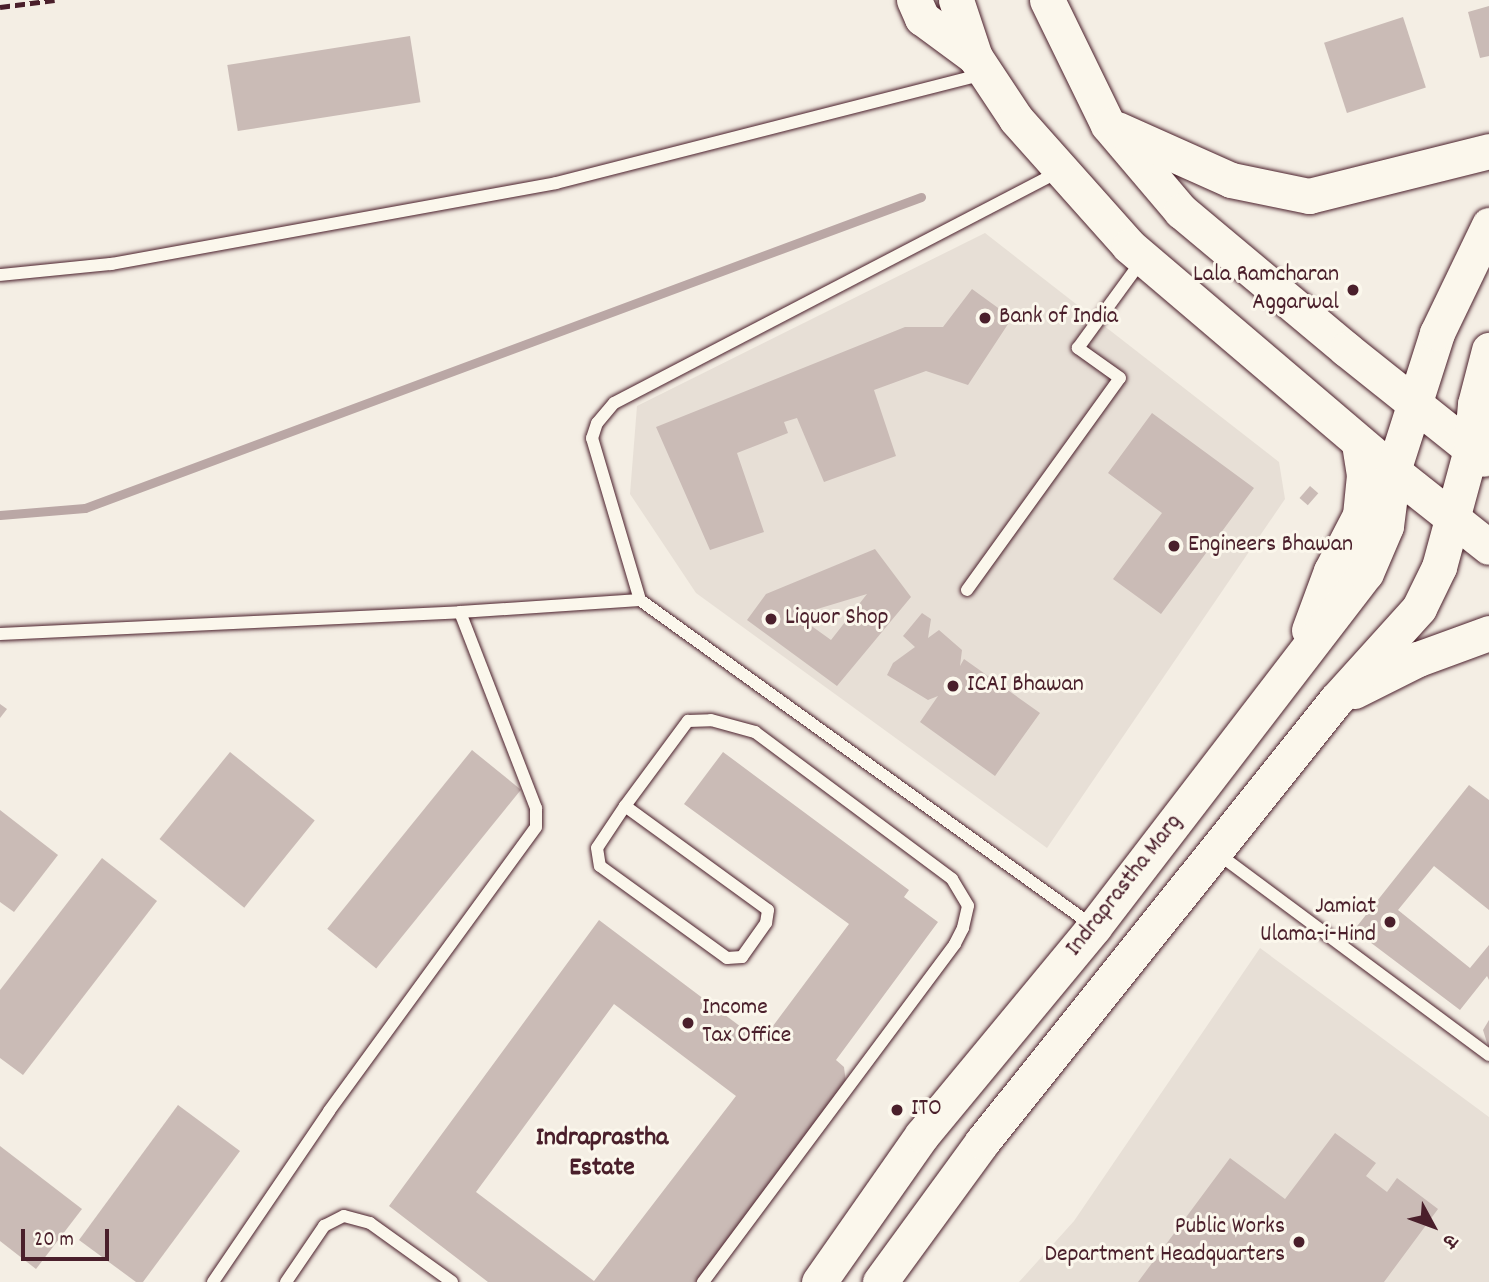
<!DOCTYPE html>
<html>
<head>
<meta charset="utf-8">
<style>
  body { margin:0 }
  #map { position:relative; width:1489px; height:1282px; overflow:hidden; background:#f4eee4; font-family:Dekko,"Playpen Sans Deva",sans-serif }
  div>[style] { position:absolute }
  .built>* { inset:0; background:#e7dfd6 }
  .stream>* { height:9px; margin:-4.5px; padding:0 4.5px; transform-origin:4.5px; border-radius:4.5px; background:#baa7a5 }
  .building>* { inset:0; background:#cabbb6; transform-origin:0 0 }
  .roads { filter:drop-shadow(0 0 2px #4a1f2b) drop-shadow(0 0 2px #4a1f2b) }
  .service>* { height:12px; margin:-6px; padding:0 6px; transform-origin:6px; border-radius:6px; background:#fbf7ec }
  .secondary>* { height:35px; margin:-17.5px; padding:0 17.5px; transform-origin:17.5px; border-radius:17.5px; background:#fbf7ec }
  .rail>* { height:5px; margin-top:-2.5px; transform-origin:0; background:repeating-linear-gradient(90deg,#4a1f2b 0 10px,transparent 0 15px) }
  .dots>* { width:19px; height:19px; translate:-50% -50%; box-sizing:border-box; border:4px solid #fbf7ec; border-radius:50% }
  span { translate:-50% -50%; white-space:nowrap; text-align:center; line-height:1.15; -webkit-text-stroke:6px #fbf7ec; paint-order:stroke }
  .poi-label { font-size:24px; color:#4a1f2b }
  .right { translate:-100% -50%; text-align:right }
  .left { translate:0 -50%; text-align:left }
  .street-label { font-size:24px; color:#4a1f2b }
  .neighbourhood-label { font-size:26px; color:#4a1f2b; font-weight:700 }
  .north { position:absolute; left:1398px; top:1191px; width:70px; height:70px; -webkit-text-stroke:5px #fbf7ec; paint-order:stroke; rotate:131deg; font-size:19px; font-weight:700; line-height:28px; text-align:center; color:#4a1f2b }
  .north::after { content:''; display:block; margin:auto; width:24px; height:32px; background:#4a1f2b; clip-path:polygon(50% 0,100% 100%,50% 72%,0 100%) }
  .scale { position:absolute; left:21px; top:1229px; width:88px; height:32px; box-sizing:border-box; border:4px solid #4a1f2b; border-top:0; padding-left:9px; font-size:21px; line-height:24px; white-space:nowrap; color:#4a1f2b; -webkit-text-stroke:5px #fbf7ec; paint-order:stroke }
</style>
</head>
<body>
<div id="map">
  <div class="built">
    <i style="clip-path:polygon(985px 233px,1279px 462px,1285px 499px,1047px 848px,696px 593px,630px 494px,637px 406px)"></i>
    <i style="clip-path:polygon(1260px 948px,1489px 1117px,1489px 1282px,1019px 1282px,1074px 1221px)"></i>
  </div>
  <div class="stream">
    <i style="left:0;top:515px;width:85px;rotate:-4.7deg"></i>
    <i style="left:85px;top:508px;width:892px;rotate:-20.41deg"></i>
  </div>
  <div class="building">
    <i style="clip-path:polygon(1489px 6px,1489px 56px,1480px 58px,1468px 12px)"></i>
    <i style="left:1403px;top:17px;width:74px;height:83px;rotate:72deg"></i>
    <i style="left:410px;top:36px;width:67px;height:185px;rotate:81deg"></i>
    <i style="clip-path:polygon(972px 289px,1012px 318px,968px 385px,926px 371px,874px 390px,896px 456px,824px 482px,797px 418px,784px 422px,788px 433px,737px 453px,764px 532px,710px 550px,656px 427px,905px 327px,943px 327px)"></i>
    <i style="clip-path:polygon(1152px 413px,1254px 488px,1161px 614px,1113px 579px,1162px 513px,1108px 473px)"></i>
    <i style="left:1310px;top:486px;width:11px;height:16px;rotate:41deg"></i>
    <i style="clip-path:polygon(evenodd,875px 549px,911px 597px,837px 686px,747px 620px,766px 594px,875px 549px,867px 594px,831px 640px,806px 622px,814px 610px,867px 594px)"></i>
    <i style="clip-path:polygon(922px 613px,931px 619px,928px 638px,939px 630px,962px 650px,960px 666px,964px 659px,1040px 713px,995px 776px,920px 722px,938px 696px,928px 700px,887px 675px,893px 663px,915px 647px,903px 636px)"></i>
    <i style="clip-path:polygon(0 704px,7px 709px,0 718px)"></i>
    <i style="left:472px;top:750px;width:63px;height:230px;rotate:39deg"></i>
    <i style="left:230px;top:752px;width:109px;height:112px;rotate:39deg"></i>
    <i style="clip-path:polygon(evenodd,723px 752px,909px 890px,904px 897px,938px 922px,836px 1060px,844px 1067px,846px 1083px,699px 1282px,488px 1282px,389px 1206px,599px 920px,761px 1042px,849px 924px,684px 804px,723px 752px,614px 1004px,736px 1096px,594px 1281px,476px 1192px,614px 1004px)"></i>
    <i style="clip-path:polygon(1469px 785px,1489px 800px,1489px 910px,1434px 866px,1398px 910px,1470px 968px,1489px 945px,1489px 980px,1487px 976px,1460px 1010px,1354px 930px)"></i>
    <i style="clip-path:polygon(0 810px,58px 855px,14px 912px,0 902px)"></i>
    <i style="clip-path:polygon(102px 858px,157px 901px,23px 1075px,0 1058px,0 990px)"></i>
    <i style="clip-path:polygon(1489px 1020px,1489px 1049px,1483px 1030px)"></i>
    <i style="clip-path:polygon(178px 1105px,240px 1151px,143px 1282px,136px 1282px,79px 1240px)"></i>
    <i style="clip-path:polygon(1335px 1133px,1376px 1163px,1366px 1176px,1387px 1192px,1397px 1178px,1438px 1209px,1384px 1282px,1138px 1282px,1230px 1158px,1285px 1199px)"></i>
    <i style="clip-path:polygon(0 1146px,82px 1209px,36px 1269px,0 1241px)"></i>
  </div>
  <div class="roads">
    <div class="service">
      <i style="left:1058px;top:172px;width:500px;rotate:152.51deg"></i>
      <i style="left:614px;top:403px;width:26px;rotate:130deg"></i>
      <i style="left:597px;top:423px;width:16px;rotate:108deg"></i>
      <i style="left:592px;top:438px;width:169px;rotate:73.5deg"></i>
      <i style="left:640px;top:600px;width:558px;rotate:35.74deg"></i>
      <i style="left:0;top:275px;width:112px;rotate:-5.7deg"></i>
      <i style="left:111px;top:264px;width:452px;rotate:-10.3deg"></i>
      <i style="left:556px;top:183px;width:441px;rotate:-14.3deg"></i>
      <i style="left:967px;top:590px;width:261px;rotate:-54.2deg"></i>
      <i style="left:1120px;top:378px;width:52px;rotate:-144.5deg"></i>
      <i style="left:1078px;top:348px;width:110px;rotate:-53.9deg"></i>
      <i style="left:0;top:634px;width:461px;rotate:-2.7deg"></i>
      <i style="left:460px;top:612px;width:180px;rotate:-3.8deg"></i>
      <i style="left:625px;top:806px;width:50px;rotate:123.7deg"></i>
      <i style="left:597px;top:848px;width:18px;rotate:81deg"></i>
      <i style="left:600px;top:866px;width:157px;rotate:35.9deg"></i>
      <i style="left:727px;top:958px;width:15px;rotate:-4deg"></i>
      <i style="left:742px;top:957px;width:42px;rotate:-54.8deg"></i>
      <i style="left:766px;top:923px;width:13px;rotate:-81deg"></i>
      <i style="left:768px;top:910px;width:177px;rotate:-144deg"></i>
      <i style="left:625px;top:806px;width:106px;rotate:-53.5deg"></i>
      <i style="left:688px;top:721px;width:23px;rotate:-2deg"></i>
      <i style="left:711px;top:720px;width:46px;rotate:15.3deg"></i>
      <i style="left:755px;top:732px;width:246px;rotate:36.7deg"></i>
      <i style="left:952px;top:879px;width:31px;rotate:59deg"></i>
      <i style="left:968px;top:906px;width:23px;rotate:103deg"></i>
      <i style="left:963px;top:928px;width:18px;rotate:117deg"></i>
      <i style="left:955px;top:944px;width:422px;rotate:126.7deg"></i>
      <i style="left:1217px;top:853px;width:339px;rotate:36.6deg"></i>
      <i style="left:213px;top:1282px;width:207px;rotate:-55.8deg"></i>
      <i style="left:329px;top:1111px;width:351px;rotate:-53.9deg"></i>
      <i style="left:536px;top:827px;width:19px;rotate:-90deg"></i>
      <i style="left:536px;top:808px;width:210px;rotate:-111.2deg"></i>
      <i style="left:286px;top:1282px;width:68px;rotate:-55.8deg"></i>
      <i style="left:324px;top:1226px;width:22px;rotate:-27deg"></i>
      <i style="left:344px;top:1216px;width:27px;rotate:15deg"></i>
      <i style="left:370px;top:1223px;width:101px;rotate:35.7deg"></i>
    </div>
    <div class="secondary">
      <i style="left:914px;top:0;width:20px;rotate:66deg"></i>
      <i style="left:922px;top:18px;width:66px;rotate:36.3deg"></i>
      <i style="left:956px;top:0;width:60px;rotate:71.6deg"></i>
      <i style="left:975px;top:57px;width:74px;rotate:56.5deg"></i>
      <i style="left:1016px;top:119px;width:170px;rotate:48.3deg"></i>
      <i style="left:1129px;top:246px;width:347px;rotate:40.4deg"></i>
      <i style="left:1393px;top:471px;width:122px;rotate:38.4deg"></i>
      <i style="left:1047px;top:0;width:139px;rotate:64deg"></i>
      <i style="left:1108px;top:125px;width:113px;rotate:49.7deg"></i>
      <i style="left:1181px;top:211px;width:215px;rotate:39.9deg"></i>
      <i style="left:1346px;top:349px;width:176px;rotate:38.6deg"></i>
      <i style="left:1117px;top:129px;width:125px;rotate:24.1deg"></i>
      <i style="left:1231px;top:180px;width:80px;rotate:11.6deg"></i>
      <i style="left:1309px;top:196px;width:186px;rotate:-14deg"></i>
      <i style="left:1309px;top:630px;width:63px;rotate:-69.6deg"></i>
      <i style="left:1331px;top:571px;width:63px;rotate:-62.6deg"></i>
      <i style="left:1360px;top:515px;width:40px;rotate:-84.3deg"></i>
      <i style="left:1364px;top:475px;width:33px;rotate:-99deg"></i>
      <i style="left:1354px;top:691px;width:72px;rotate:-26.6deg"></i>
      <i style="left:1418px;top:659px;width:76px;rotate:-20.1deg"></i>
      <i style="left:819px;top:1282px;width:179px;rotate:-55deg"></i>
      <i style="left:922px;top:1135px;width:270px;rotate:-50.4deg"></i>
      <i style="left:1094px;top:927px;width:446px;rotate:-52.5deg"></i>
      <i style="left:1366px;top:573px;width:51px;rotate:-66.9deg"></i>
      <i style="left:1386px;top:526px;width:55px;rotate:-82.7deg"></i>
      <i style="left:1393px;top:471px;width:145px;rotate:-72.3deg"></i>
      <i style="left:1437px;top:333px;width:120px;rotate:-64.3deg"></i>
      <i style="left:880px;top:1282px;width:173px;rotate:-53.9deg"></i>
      <i style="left:982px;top:1142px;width:566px;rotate:-51.31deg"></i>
      <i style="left:1336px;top:700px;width:124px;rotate:-47.9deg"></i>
      <i style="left:1419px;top:608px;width:46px;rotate:-64deg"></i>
      <i style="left:1439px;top:567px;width:122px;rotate:-74.8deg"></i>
      <i style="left:1471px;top:449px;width:45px;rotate:-84.9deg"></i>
      <i style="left:1475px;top:404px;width:56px;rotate:-75.5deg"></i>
    </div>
  </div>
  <div class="rail">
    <i style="left:0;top:7px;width:55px;rotate:-7.3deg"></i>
  </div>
  <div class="dots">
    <i style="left:1353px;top:290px;background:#4a1f2b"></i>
    <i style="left:985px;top:318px;background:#4a1f2b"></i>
    <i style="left:1174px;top:546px;background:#4a1f2b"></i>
    <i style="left:771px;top:619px;background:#4a1f2b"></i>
    <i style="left:953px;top:686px;background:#4a1f2b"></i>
    <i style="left:1390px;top:922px;background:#4a1f2b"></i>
    <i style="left:688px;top:1023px;background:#4a1f2b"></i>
    <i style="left:897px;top:1110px;background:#4a1f2b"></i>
    <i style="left:1299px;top:1242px;background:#4a1f2b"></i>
  </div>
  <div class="poi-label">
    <span class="right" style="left:1339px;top:290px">Lala Ramcharan<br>Aggarwal</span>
    <span class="left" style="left:999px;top:318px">Bank of India</span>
    <span class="left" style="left:1188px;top:546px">Engineers Bhawan</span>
    <span class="left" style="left:785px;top:619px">Liquor Shop</span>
    <span class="left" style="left:967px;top:686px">ICAI Bhawan</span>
    <span class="right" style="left:1376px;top:922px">Jamiat<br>Ulama-i-Hind</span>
    <span class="left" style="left:702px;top:1023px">Income<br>Tax Office</span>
    <span class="left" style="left:911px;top:1110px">ITO</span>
    <span class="right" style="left:1285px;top:1242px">Public Works<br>Department Headquarters</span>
  </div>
  <div class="street-label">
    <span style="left:1125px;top:886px;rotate:-52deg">Indraprastha Marg</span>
  </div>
  <div class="neighbourhood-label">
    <span style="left:602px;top:1154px">Indraprastha<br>Estate</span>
  </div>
  <div class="north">उ</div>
  <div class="scale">20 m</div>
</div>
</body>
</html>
